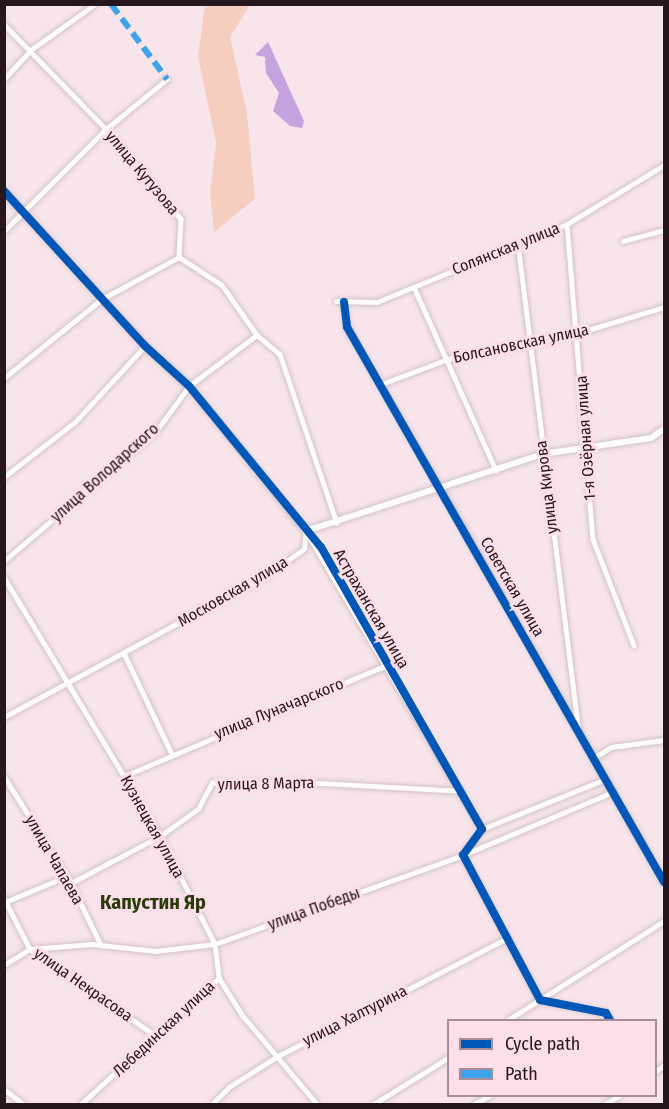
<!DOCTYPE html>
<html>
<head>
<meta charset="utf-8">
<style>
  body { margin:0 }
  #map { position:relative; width:669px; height:1109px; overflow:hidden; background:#f7e5eb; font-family:"Fira Sans Condensed",sans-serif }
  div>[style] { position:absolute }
  .green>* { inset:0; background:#f5cec0 }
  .water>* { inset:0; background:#c4a3df }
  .roads { filter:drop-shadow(0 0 2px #d2c2c7) drop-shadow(0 0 2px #d2c2c7) }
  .minor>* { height:4.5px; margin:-2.25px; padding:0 2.25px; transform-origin:2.25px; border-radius:2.25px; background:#fefbfc }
  .tertiary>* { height:6px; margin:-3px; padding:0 3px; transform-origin:3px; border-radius:3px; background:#fefbfc }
  .quiet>* { height:6px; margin-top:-3px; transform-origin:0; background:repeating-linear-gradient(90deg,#3ea2ea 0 12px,transparent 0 18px) }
  .cycleway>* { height:8px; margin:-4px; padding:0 4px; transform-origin:4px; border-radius:4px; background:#0057b8 }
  span { translate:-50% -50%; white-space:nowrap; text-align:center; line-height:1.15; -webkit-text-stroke:6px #fedee8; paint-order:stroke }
  .street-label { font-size:16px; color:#25171c }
  .quarter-label { font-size:20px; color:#283d09; font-weight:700 }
  .frame { position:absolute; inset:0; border:6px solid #25171c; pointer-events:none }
  .legend { position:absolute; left:447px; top:1019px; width:210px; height:78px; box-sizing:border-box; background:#fedee8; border:2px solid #a78e96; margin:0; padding:8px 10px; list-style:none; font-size:18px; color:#25171c }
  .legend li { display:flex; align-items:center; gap:12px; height:30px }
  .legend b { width:30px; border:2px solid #a78e96 }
</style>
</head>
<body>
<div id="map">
  <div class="green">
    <i style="clip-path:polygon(205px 5px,250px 5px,230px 37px,247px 113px,255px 199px,214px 232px,210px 192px,216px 143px,198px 56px)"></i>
  </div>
  <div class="water">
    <i style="clip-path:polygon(268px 42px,304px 121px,302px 128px,290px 126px,273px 111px,279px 93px,266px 73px,265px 57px,255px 55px)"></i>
  </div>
  <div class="roads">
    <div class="minor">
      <i style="left:4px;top:24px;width:146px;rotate:45.8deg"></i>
      <i style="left:106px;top:129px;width:117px;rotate:50.2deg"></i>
      <i style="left:181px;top:219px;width:38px;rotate:93deg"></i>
      <i style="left:179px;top:257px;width:51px;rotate:33.1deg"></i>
      <i style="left:222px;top:285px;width:61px;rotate:55deg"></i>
      <i style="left:257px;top:335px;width:30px;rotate:40deg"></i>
      <i style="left:280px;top:354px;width:178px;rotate:71.4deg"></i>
      <i style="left:4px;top:79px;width:41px;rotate:-47deg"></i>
      <i style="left:32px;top:49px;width:77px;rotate:-35.5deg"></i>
      <i style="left:567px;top:224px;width:316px;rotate:85.3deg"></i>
      <i style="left:593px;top:539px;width:114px;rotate:68.9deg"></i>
      <i style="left:4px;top:231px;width:144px;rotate:-45deg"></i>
      <i style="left:106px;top:129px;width:79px;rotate:-39.3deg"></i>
      <i style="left:623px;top:241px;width:42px;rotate:-15deg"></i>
      <i style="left:518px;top:243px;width:489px;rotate:82.9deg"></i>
      <i style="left:414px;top:287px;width:201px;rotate:65.9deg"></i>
      <i style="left:336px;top:301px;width:41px;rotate:1.4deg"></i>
      <i style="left:377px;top:302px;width:205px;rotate:-22.3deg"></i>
      <i style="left:567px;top:224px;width:114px;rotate:-31.3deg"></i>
      <i style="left:344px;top:302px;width:25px;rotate:83deg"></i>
      <i style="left:347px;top:327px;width:184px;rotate:59.9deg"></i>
      <i style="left:4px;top:378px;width:126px;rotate:-38.9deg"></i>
      <i style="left:102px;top:299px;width:88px;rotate:-28.6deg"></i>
      <i style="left:379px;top:385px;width:74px;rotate:-20.6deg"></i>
      <i style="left:448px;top:359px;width:133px;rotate:-11.3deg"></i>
      <i style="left:578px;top:333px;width:90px;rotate:-16.8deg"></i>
      <i style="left:4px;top:477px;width:90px;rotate:-37.8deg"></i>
      <i style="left:75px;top:422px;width:103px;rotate:-47.4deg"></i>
      <i style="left:306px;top:531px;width:346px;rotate:59.4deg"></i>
      <i style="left:482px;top:829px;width:32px;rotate:126deg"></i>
      <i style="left:463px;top:855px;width:164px;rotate:62deg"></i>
      <i style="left:540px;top:1000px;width:67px;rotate:11.1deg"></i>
      <i style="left:606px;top:1013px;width:8px;rotate:60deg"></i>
      <i style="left:4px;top:561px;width:200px;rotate:-40.5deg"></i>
      <i style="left:156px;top:431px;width:56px;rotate:-53.7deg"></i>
      <i style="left:189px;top:386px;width:85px;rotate:-36.9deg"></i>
      <i style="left:4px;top:577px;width:302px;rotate:58.9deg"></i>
      <i style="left:160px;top:836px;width:121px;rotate:63deg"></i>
      <i style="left:215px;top:944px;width:34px;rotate:83deg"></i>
      <i style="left:219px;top:978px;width:45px;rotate:57.7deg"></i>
      <i style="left:243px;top:1016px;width:115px;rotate:49.9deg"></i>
      <i style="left:124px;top:653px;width:110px;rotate:64.6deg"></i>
      <i style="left:4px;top:717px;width:299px;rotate:-28.4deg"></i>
      <i style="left:267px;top:575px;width:45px;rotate:-35.1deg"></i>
      <i style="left:304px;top:549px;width:18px;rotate:-84deg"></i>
      <i style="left:594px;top:758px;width:20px;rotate:-33deg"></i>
      <i style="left:611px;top:747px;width:53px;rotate:-7.5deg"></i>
      <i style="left:4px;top:776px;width:126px;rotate:57.9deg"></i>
      <i style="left:71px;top:883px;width:69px;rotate:64.2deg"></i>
      <i style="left:124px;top:776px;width:285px;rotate:-22.9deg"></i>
      <i style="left:482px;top:829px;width:134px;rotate:-22deg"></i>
      <i style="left:71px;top:883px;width:101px;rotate:-27.8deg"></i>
      <i style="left:160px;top:836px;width:47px;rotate:-35.4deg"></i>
      <i style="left:198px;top:809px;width:30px;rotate:-62deg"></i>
      <i style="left:212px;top:783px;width:90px;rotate:-0.6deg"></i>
      <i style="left:302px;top:782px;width:159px;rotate:3.2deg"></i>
      <i style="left:4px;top:898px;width:57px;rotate:63deg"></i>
      <i style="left:30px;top:949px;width:150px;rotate:34.6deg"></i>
      <i style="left:5px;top:902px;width:63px;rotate:-22.5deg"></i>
      <i style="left:4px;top:965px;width:31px;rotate:-32deg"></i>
      <i style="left:30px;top:949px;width:62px;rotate:-4.6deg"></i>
      <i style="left:92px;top:944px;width:63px;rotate:6.3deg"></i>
      <i style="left:155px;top:951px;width:60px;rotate:-6.7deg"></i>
      <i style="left:215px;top:944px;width:263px;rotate:-19.7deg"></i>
      <i style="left:463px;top:855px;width:163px;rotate:-22.8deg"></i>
      <i style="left:508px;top:1020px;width:185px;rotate:-32.4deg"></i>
      <i style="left:656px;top:1071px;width:10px;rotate:-37deg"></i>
      <i style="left:4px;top:1089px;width:24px;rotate:38deg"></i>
      <i style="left:81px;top:1104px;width:187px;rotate:-42.4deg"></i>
      <i style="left:212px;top:1104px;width:24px;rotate:-45deg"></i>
      <i style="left:229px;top:1087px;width:58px;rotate:-32.3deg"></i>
      <i style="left:278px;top:1056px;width:256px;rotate:-27.2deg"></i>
      <i style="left:374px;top:1104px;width:87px;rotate:-31.9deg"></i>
      <i style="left:474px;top:1104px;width:17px;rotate:-28deg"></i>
      <i style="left:605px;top:1104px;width:16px;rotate:-30deg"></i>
    </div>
    <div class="tertiary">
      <i style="left:4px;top:191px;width:210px;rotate:47.7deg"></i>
      <i style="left:145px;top:346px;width:59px;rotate:42.3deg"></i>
      <i style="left:189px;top:386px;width:186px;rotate:51.1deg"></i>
      <i style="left:306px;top:531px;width:249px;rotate:-18deg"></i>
      <i style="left:543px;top:454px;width:109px;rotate:-8.4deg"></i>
      <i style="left:651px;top:438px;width:16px;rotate:-35deg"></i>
      <i style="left:439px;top:486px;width:455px;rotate:60.4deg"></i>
    </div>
  </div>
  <div class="quiet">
    <i style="left:111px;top:4px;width:94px;rotate:53.3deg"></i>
  </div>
  <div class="cycleway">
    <i style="left:4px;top:191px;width:210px;rotate:47.7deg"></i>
    <i style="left:145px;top:346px;width:59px;rotate:42.3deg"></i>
    <i style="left:189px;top:386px;width:208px;rotate:50.7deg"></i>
    <i style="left:321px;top:547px;width:325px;rotate:60.3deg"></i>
    <i style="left:482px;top:829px;width:32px;rotate:126deg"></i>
    <i style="left:463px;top:855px;width:164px;rotate:62deg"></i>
    <i style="left:540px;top:1000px;width:67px;rotate:11.1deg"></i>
    <i style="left:606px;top:1013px;width:8px;rotate:60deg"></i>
    <i style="left:344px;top:302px;width:25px;rotate:83deg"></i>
    <i style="left:347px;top:327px;width:639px;rotate:60.27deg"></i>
  </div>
  <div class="street-label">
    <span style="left:142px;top:173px;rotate:50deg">улица Кутузова</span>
    <span style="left:506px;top:249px;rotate:-22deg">Солянская улица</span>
    <span style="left:521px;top:344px;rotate:-12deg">Болсановская улица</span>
    <span style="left:586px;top:438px;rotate:-94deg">1-я Озёрная улица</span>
    <span style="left:105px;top:473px;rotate:-42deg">улица Володарского</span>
    <span style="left:547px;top:487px;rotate:-97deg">улица Кирова</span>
    <span style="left:512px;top:587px;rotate:60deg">Советская улица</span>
    <span style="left:233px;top:592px;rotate:-30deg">Московская улица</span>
    <span style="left:371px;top:609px;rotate:60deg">Астраханская улица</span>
    <span style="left:279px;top:709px;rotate:-22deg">улица Луначарского</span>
    <span style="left:266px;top:784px;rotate:-1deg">улица 8 Марта</span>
    <span style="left:152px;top:827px;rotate:61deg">Кузнецкая улица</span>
    <span style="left:54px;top:860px;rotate:60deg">улица Чапаева</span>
    <span style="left:314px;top:909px;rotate:-20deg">улица Победы</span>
    <span style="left:83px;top:985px;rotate:35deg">улица Некрасова</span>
    <span style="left:355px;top:1016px;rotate:-27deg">улица Халтурина</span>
    <span style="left:164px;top:1029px;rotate:-43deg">Лебединская улица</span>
  </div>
  <div class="quarter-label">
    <span style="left:153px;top:902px">Капустин Яр</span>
  </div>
  <div class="frame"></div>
  <ul class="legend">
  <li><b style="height:8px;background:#0057b8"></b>Cycle path</li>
  <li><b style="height:8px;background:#3ea2ea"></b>Path</li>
  </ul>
</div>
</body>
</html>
